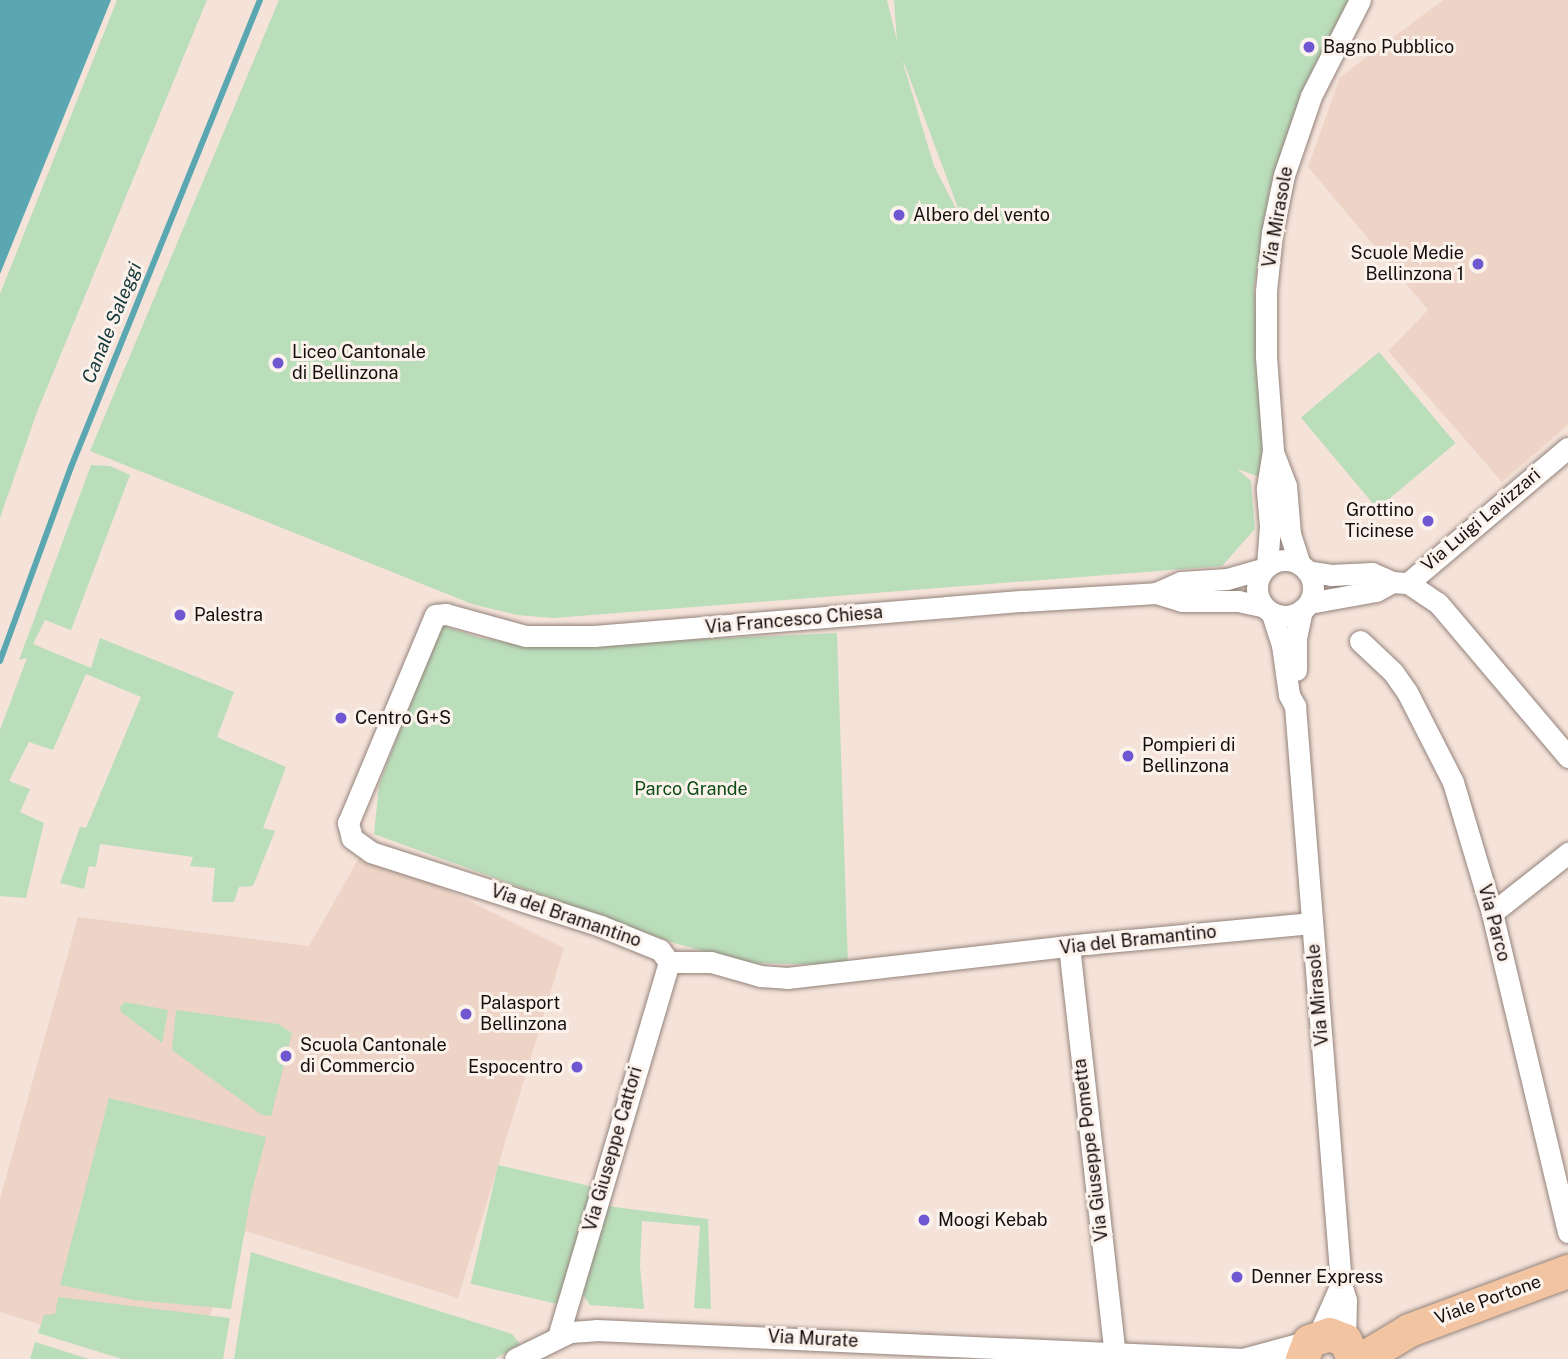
<!DOCTYPE html>
<html>
<head>
<meta charset="utf-8">
<style>
  body { margin:0 }
  #map { position:relative; width:1568px; height:1359px; overflow:hidden; background:#f5e3da; font-family:"Public Sans",sans-serif }
  div>[style] { position:absolute }
  .built>* { inset:0; background:#edd4c7 }
  .green>* { inset:0; background:#baddba; transform-origin:0 0 }
  .water>* { inset:0; background:#5ba7b1 }
  .stream>* { height:6px; margin:-3px; padding:0 3px; transform-origin:3px; border-radius:3px; background:#5ba7b1 }
  .roads { filter:drop-shadow(0 0 2px #93837b) drop-shadow(0 0 2px #93837b) }
  .street>* { height:21px; margin:-10.5px; padding:0 10.5px; transform-origin:10.5px; border-radius:10.5px; background:#fff }
  .street>.ring { margin:-10.5px; padding:0; box-sizing:content-box; background:none; border:21px solid #fff; border-radius:50% }
  .primary>* { height:33px; margin:-16.5px; padding:0 16.5px; transform-origin:16.5px; border-radius:16.5px; background:#f2c4a1 }
  .dots>* { width:19px; height:19px; translate:-50% -50%; box-sizing:border-box; border:4px solid #fcf2ec; border-radius:50% }
  span { translate:-50% -50%; white-space:nowrap; text-align:center; line-height:1.15; -webkit-text-stroke:6px #fcf2ec; paint-order:stroke }
  .poi-label { font-size:18px; color:#150f0c }
  .left { translate:0 -50%; text-align:left }
  .right { translate:-100% -50%; text-align:right }
  .street-label { font-size:18px; color:#150f0c }
  .park-label { font-size:18px; color:#0c4d16 }
  .water-label { font-size:19px; color:#12383c; font-style:italic }
</style>
</head>
<body>
<div id="map">
  <div class="built">
    <i style="clip-path:polygon(1443px 0,1568px 0,1568px 425px,1502px 482px,1388px 351px,1428px 310px,1308px 167px,1340px 77px)"></i>
    <i style="clip-path:polygon(364px 849px,564px 948px,458px 1298px,246px 1231px,191px 1359px,154px 1359px,0 1312px,0 1199px,78px 917px,309px 946px)"></i>
  </div>
  <div class="green">
    <i style="clip-path:polygon(117px 0,207px 0,37px 412px,0 518px,0 294px)"></i>
    <i style="clip-path:polygon(evenodd,279px 0,887px 0,897px 41px,894px 0,1352px 0,1314px 68px,1270px 189px,1254px 288px,1266px 479px,1237px 469px,1251px 481px,1255px 529px,1222px 566px,553px 618px,517px 615px,472px 604px,90px 451px,279px 0,903px 63px,904px 63px,964px 224px,934px 166px,903px 63px)"></i>
    <i style="left:1379px;top:352px;width:119px;height:102px;rotate:50deg"></i>
    <i style="clip-path:polygon(91px 465px,110px 466px,130px 475px,71px 630px,45px 620px,33px 644px,91px 668px,100px 638px,234px 692px,217px 737px,286px 767px,263px 828px,275px 831px,253px 886px,239px 887px,234px 902px,212px 902px,215px 868px,190px 866px,193px 857px,100px 844px,96px 867px,89px 866px,84px 889px,60px 883px,80px 827px,86px 828px,141px 697px,86px 674px,53px 750px,29px 742px,9px 781px,30px 789px,20px 812px,44px 823px,26px 898px,0 896px,0 730px,27px 658px,19px 660px)"></i>
    <i style="clip-path:polygon(440px 625px,477px 637px,533px 647px,837px 633px,848px 965px,748px 963px,674px 943px,374px 834px,379px 785px)"></i>
    <i style="clip-path:polygon(125px 1002px,168px 1010px,162px 1043px,121px 1012px,120px 1007px)"></i>
    <i style="clip-path:polygon(176px 1010px,278px 1024px,292px 1033px,271px 1116px,262px 1115px,172px 1050px)"></i>
    <i style="clip-path:polygon(109px 1098px,266px 1137px,251px 1195px,231px 1309px,135px 1300px,60px 1285px)"></i>
    <i style="left:498px;top:1165px;width:96px;height:122px;rotate:13deg"></i>
    <i style="clip-path:polygon(607px 1206px,708px 1219px,711px 1309px,694px 1308px,700px 1226px,642px 1221px,640px 1266px,644px 1309px,590px 1305px,583px 1295px,584px 1284px)"></i>
    <i style="clip-path:polygon(251px 1252px,512px 1334px,520px 1344px,495px 1359px,234px 1359px)"></i>
    <i style="clip-path:polygon(58px 1297px,230px 1318px,223px 1359px,122px 1359px,38px 1333px,44px 1315px,55px 1314px)"></i>
    <i style="clip-path:polygon(35px 1342px,89px 1359px,30px 1359px)"></i>
  </div>
  <div class="water">
    <i style="clip-path:polygon(0 0,111px 0,0 274px)"></i>
  </div>
  <div class="stream">
    <i style="left:0;top:661px;width:207px;rotate:-69.9deg"></i>
    <i style="left:71px;top:467px;width:504px;rotate:-67.97deg"></i>
  </div>
  <div class="roads">
    <div class="street">
      <i style="left:1273px;top:452px;width:36px;rotate:69deg"></i>
      <i style="left:1286px;top:486px;width:48px;rotate:85.2deg"></i>
      <i style="left:1290px;top:534px;width:32px;rotate:72deg"></i>
      <i class="ring" style="left:1257px;top:560px;width:35px;height:35px"></i>
      <i style="left:1267px;top:566px;width:40px;rotate:-85.7deg"></i>
      <i style="left:1270px;top:526px;width:38px;rotate:-95deg"></i>
      <i style="left:1267px;top:488px;width:38px;rotate:-81deg"></i>
      <i style="left:1273px;top:450px;width:94px;rotate:-94.3deg"></i>
      <i style="left:1266px;top:356px;width:65px;rotate:-90deg"></i>
      <i style="left:1266px;top:291px;width:58px;rotate:-84.1deg"></i>
      <i style="left:1272px;top:233px;width:59px;rotate:-78.3deg"></i>
      <i style="left:1284px;top:175px;width:83px;rotate:-71.1deg"></i>
      <i style="left:1311px;top:96px;width:108px;rotate:-63deg"></i>
      <i style="left:1307px;top:571px;width:24px;rotate:9deg"></i>
      <i style="left:1331px;top:575px;width:41px;rotate:-2.8deg"></i>
      <i style="left:1372px;top:573px;width:22px;rotate:24deg"></i>
      <i style="left:1392px;top:582px;width:16px;rotate:4deg"></i>
      <i style="left:1408px;top:583px;width:36px;rotate:34deg"></i>
      <i style="left:1438px;top:603px;width:202px;rotate:49.8deg"></i>
      <i style="left:1408px;top:583px;width:209px;rotate:-40.2deg"></i>
      <i style="left:1156px;top:593px;width:27px;rotate:17deg"></i>
      <i style="left:1182px;top:601px;width:56px"></i>
      <i style="left:1238px;top:601px;width:25px;rotate:12deg"></i>
      <i style="left:1309px;top:603px;width:68px;rotate:-10.2deg"></i>
      <i style="left:1376px;top:591px;width:18px;rotate:-29deg"></i>
      <i style="left:1272px;top:614px;width:33px;rotate:72deg"></i>
      <i style="left:1282px;top:645px;width:50px;rotate:82deg"></i>
      <i style="left:1289px;top:695px;width:13px;rotate:61deg"></i>
      <i style="left:1295px;top:706px;width:580px;rotate:85.45deg"></i>
      <i style="left:1341px;top:1284px;width:17px;rotate:73deg"></i>
      <i style="left:1346px;top:1300px;width:40px;rotate:91.4deg"></i>
      <i style="left:1360px;top:641px;width:45px;rotate:43.2deg"></i>
      <i style="left:1393px;top:672px;width:24px;rotate:55deg"></i>
      <i style="left:1407px;top:692px;width:101px;rotate:62.9deg"></i>
      <i style="left:1453px;top:782px;width:137px;rotate:73.4deg"></i>
      <i style="left:1492px;top:913px;width:328px;rotate:76.6deg"></i>
      <i style="left:1296px;top:670px;width:32px;rotate:-90deg"></i>
      <i style="left:1296px;top:638px;width:29px;rotate:-78deg"></i>
      <i style="left:1492px;top:913px;width:97px;rotate:-38.3deg"></i>
      <i style="left:1069px;top:946px;width:410px;rotate:83.6deg"></i>
      <i style="left:669px;top:962px;width:15px;rotate:-127deg"></i>
      <i style="left:660px;top:950px;width:64px;rotate:-157.9deg"></i>
      <i style="left:601px;top:926px;width:242px;rotate:-162.2deg"></i>
      <i style="left:371px;top:852px;width:24px;rotate:-144deg"></i>
      <i style="left:352px;top:838px;width:16px;rotate:-105deg"></i>
      <i style="left:348px;top:823px;width:225px;rotate:-67.3deg"></i>
      <i style="left:435px;top:615px;width:11px;rotate:-5deg"></i>
      <i style="left:446px;top:614px;width:83px;rotate:15.4deg"></i>
      <i style="left:526px;top:636px;width:68px"></i>
      <i style="left:594px;top:636px;width:430px;rotate:-4.7deg"></i>
      <i style="left:1023px;top:601px;width:133px;rotate:-3.4deg"></i>
      <i style="left:1156px;top:593px;width:27px;rotate:-24deg"></i>
      <i style="left:1181px;top:582px;width:46px;rotate:-3.7deg"></i>
      <i style="left:1227px;top:579px;width:37px;rotate:-16deg"></i>
      <i style="left:669px;top:962px;width:42px"></i>
      <i style="left:711px;top:962px;width:51px;rotate:15.9deg"></i>
      <i style="left:760px;top:976px;width:27px;rotate:4deg"></i>
      <i style="left:787px;top:978px;width:301px;rotate:-6.5deg"></i>
      <i style="left:1086px;top:944px;width:227px;rotate:-5.3deg"></i>
      <i style="left:1318px;top:1336px;width:57px;rotate:-66.1deg"></i>
      <i style="left:558px;top:1337px;width:391px;rotate:-73.5deg"></i>
      <i style="left:515px;top:1359px;width:61px;rotate:-26.1deg"></i>
      <i style="left:570px;top:1332px;width:26px;rotate:-4deg"></i>
      <i style="left:596px;top:1330px;width:648px;rotate:2.57deg"></i>
      <i style="left:1243px;top:1359px;width:68px;rotate:-15.3deg"></i>
    </div>
    <div class="primary">
      <i style="left:1302px;top:1359px;width:19px;rotate:-69deg"></i>
      <i style="left:1309px;top:1341px;width:21px;rotate:-19deg"></i>
      <i style="left:1329px;top:1334px;width:17px;rotate:21deg"></i>
      <i style="left:1345px;top:1340px;width:21px;rotate:67deg"></i>
      <i style="left:1361px;top:1359px;width:56px;rotate:-31.1deg"></i>
      <i style="left:1409px;top:1330px;width:170px;rotate:-20.4deg"></i>
    </div>
  </div>
  <div class="dots">
    <i style="left:1309px;top:47px;background:#6f57d1"></i>
    <i style="left:899px;top:215px;background:#6f57d1"></i>
    <i style="left:1478px;top:264px;background:#6f57d1"></i>
    <i style="left:278px;top:363px;background:#6f57d1"></i>
    <i style="left:1428px;top:521px;background:#6f57d1"></i>
    <i style="left:180px;top:615px;background:#6f57d1"></i>
    <i style="left:341px;top:718px;background:#6f57d1"></i>
    <i style="left:1128px;top:756px;background:#6f57d1"></i>
    <i style="left:466px;top:1014px;background:#6f57d1"></i>
    <i style="left:286px;top:1056px;background:#6f57d1"></i>
    <i style="left:577px;top:1067px;background:#6f57d1"></i>
    <i style="left:924px;top:1220px;background:#6f57d1"></i>
    <i style="left:1237px;top:1277px;background:#6f57d1"></i>
  </div>
  <div class="poi-label">
    <span class="left" style="left:1323px;top:47px">Bagno Pubblico</span>
    <span class="left" style="left:913px;top:215px">Albero del vento</span>
    <span class="right" style="left:1464px;top:264px">Scuole Medie<br>Bellinzona 1</span>
    <span class="left" style="left:292px;top:363px">Liceo Cantonale<br>di Bellinzona</span>
    <span class="right" style="left:1414px;top:521px">Grottino<br>Ticinese</span>
    <span class="left" style="left:194px;top:615px">Palestra</span>
    <span class="left" style="left:355px;top:718px">Centro G+S</span>
    <span class="left" style="left:1142px;top:756px">Pompieri di<br>Bellinzona</span>
    <span class="left" style="left:480px;top:1014px">Palasport<br>Bellinzona</span>
    <span class="left" style="left:300px;top:1056px">Scuola Cantonale<br>di Commercio</span>
    <span class="right" style="left:563px;top:1067px">Espocentro</span>
    <span class="left" style="left:938px;top:1220px">Moogi Kebab</span>
    <span class="left" style="left:1251px;top:1277px">Denner Express</span>
  </div>
  <div class="street-label">
    <span style="left:1278px;top:217px;rotate:-80deg">Via Mirasole</span>
    <span style="left:1481px;top:520px;rotate:-40deg">Via Luigi Lavizzari</span>
    <span style="left:794px;top:620px;rotate:-5deg">Via Francesco Chiesa</span>
    <span style="left:566px;top:916px;rotate:19deg">Via del Bramantino</span>
    <span style="left:1494px;top:923px;rotate:75deg">Via Parco</span>
    <span style="left:1138px;top:940px;rotate:-6deg">Via del Bramantino</span>
    <span style="left:1318px;top:995px;rotate:-95deg">Via Mirasole</span>
    <span style="left:613px;top:1149px;rotate:-74deg">Via Giuseppe Cattori</span>
    <span style="left:1091px;top:1150px;rotate:-97deg">Via Giuseppe Pometta</span>
    <span style="left:1488px;top:1300px;rotate:-20deg">Viale Portone</span>
    <span style="left:813px;top:1339px;rotate:3deg">Via Murate</span>
  </div>
  <div class="park-label">
    <span style="left:691px;top:789px">Parco Grande</span>
  </div>
  <div class="water-label">
    <span style="left:112px;top:323px;rotate:-68deg">Canale Saleggi</span>
  </div>
</div>
</body>
</html>
